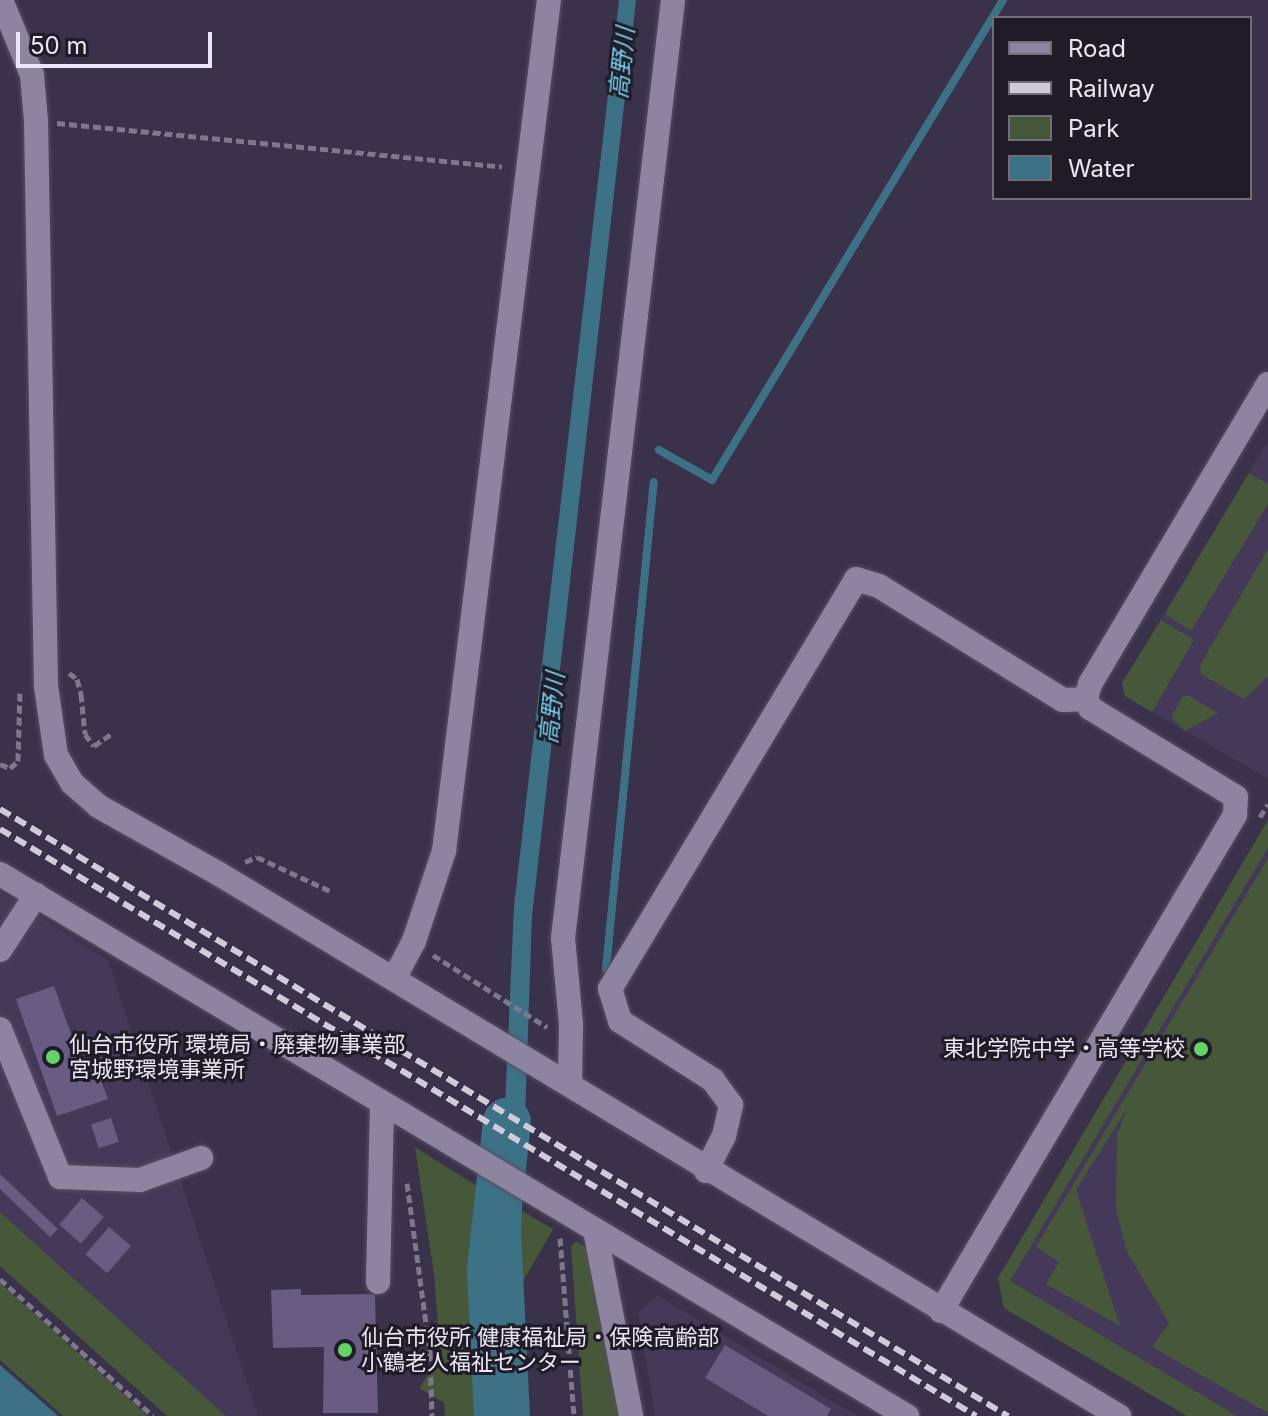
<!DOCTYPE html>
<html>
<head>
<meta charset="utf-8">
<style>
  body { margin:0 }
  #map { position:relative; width:1268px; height:1416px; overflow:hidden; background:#3a314a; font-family:Inter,"Noto Sans JP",sans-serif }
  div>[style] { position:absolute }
  .built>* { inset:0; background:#443958 }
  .green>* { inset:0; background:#47583a; transform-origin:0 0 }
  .water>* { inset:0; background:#3d7286 }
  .stream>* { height:8px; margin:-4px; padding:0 4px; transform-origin:4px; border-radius:4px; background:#3d7286 }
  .river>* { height:48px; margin:-24px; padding:0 24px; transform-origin:24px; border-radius:24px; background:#3d7286 }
  .building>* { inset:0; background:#6a5b83; transform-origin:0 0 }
  .path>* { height:5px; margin-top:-2.5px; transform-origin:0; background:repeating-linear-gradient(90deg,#7f778c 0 8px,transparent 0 12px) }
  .roads { filter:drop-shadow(0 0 2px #564e62) drop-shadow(0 0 2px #564e62) }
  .minor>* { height:24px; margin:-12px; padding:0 12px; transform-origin:12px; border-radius:12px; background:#8d84a0 }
  .rail>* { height:6px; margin-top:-3px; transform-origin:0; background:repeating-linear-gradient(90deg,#d0cbdb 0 12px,transparent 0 18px) }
  .dots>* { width:22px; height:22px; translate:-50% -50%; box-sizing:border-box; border:4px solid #1f1c27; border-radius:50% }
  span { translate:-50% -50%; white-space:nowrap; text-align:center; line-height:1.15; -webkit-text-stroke:6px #1f1c27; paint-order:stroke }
  .poi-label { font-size:22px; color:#ebe6f5 }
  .left { translate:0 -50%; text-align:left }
  .right { translate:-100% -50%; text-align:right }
  .water-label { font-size:24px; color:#76cced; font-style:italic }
  .legend { position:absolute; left:992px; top:16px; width:260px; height:184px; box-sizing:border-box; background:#1f1c27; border:2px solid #716d79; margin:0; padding:10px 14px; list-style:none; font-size:24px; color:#ebe6f5 }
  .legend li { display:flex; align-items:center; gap:16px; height:40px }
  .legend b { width:40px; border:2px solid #716d79 }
  .scale { position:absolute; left:16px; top:32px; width:196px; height:36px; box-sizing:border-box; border:4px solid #ebe6f5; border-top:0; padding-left:10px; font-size:24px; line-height:28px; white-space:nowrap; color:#ebe6f5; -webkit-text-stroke:6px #1f1c27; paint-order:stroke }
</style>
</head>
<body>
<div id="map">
  <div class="built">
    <i style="clip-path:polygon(1268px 441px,1268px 779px,1125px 696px,1122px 683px)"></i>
    <i style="clip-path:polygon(1268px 820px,1268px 1416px,1187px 1416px,1004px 1308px,998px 1278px)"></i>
    <i style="clip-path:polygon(0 892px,108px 960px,258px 1416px,226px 1416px,0 1212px)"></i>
    <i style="clip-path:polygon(657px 1295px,857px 1416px,655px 1416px,638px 1312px)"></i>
  </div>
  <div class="green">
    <i style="clip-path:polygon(1249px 473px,1268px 484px,1268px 504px,1191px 631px,1165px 614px)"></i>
    <i style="clip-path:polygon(1268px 549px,1268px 676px,1244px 699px,1201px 674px,1200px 665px)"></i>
    <i style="clip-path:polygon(1161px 620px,1194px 640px,1152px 712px,1125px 696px,1122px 683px)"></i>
    <i style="clip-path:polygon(1183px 696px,1189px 696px,1218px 713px,1185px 731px,1171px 717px)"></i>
    <i style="clip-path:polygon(1268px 820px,1268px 848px,1010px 1281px,1237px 1416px,1187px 1416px,1004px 1308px,998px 1278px)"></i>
    <i style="clip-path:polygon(1268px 858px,1268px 1413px,1152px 1347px,1169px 1323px,1127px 1252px,1116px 1209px,1117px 1134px,1128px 1107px,1076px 1190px,1120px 1326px,1046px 1284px,1059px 1262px,1036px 1247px)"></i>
    <i style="clip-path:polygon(415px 1147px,494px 1197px,487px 1268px,494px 1416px,445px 1416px,434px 1274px)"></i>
    <i style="left:522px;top:1211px;width:36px;height:205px;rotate:30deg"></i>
    <i style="clip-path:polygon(0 1212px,226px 1416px,167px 1416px,0 1266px)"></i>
    <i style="clip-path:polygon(576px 1241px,589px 1250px,619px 1416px,583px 1416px,571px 1247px)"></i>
    <i style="clip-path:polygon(0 1283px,148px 1416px,63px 1416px,0 1360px)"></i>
  </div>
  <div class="water">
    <i style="clip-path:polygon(619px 0,636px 0,532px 916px,521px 1232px,530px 1416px,505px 1416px,497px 1286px,514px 906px)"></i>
    <i style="clip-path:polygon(0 1365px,56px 1414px,58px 1416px,0 1416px)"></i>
  </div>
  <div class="stream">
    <i style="left:659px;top:450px;width:61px;rotate:29.5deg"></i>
    <i style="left:712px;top:480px;width:561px;rotate:-58.77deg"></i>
    <i style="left:606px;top:969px;width:489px;rotate:-84.4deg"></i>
  </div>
  <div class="river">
    <i style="left:498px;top:1416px;width:145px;rotate:-92.8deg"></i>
    <i style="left:491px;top:1271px;width:150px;rotate:-83.9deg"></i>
  </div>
  <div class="building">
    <i style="clip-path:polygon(54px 986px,85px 1073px,97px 1069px,108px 1099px,57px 1116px,16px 999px)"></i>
    <i style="left:111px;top:1118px;width:25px;height:21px;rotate:72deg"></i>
    <i style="clip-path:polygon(0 1174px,58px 1229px,50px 1237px,0 1189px)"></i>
    <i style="left:82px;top:1198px;width:29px;height:35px;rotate:41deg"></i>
    <i style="left:109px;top:1227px;width:29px;height:36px;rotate:41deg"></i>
    <i style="clip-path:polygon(301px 1289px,301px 1295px,375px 1294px,378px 1413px,323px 1413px,324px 1347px,273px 1348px,271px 1290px)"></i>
    <i style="clip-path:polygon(725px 1345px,831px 1409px,827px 1416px,768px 1416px,705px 1378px)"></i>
  </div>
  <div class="path">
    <i style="left:57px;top:123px;width:447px;rotate:5.6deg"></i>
    <i style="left:69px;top:673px;width:10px;rotate:37deg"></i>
    <i style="left:77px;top:679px;width:16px;rotate:75deg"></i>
    <i style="left:81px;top:694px;width:40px;rotate:84.3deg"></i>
    <i style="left:85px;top:734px;width:15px;rotate:53deg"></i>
    <i style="left:94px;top:746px;width:21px;rotate:-35deg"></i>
    <i style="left:0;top:764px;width:11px;rotate:22deg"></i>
    <i style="left:10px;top:768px;width:11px;rotate:-41deg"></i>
    <i style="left:18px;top:761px;width:70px;rotate:-88.4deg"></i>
    <i style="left:1260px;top:817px;width:15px;rotate:-58deg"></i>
    <i style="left:245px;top:862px;width:13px;rotate:-23deg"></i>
    <i style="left:257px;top:857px;width:83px;rotate:25deg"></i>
    <i style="left:433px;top:955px;width:135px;rotate:32.3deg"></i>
    <i style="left:407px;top:1183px;width:172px;rotate:82.3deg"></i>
    <i style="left:430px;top:1353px;width:63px;rotate:88.2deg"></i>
    <i style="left:560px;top:1238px;width:179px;rotate:85.5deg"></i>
    <i style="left:0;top:1279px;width:205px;rotate:41.8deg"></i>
  </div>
  <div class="roads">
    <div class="minor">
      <i style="left:1px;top:0;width:81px;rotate:67.5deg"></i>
      <i style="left:32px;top:75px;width:46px;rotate:85deg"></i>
      <i style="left:36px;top:121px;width:565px;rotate:88.99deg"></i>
      <i style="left:46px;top:686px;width:70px;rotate:81.8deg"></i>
      <i style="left:56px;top:755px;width:32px;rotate:60deg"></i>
      <i style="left:72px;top:783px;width:35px;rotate:41deg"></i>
      <i style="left:98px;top:806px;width:139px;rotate:29.3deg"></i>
      <i style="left:219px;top:874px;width:1051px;rotate:31.06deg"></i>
      <i style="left:0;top:874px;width:1057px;rotate:30.86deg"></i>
      <i style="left:0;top:950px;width:66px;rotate:-56.8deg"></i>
      <i style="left:394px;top:979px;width:43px;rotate:-62.2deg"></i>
      <i style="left:414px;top:941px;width:95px;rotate:-71.6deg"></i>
      <i style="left:444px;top:851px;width:857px;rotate:-82.97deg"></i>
      <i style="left:0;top:1029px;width:160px;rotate:67.9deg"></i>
      <i style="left:60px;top:1177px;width:80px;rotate:2.1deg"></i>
      <i style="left:140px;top:1180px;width:65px;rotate:-19.8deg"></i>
      <i style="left:570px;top:1084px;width:60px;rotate:-89deg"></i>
      <i style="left:571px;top:1024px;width:86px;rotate:-95.3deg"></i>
      <i style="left:563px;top:938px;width:944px;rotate:-83.31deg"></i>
      <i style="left:706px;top:1171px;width:39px;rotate:-63deg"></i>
      <i style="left:724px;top:1136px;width:32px;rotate:-77deg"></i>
      <i style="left:731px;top:1105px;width:31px;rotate:-126deg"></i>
      <i style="left:713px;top:1080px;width:110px;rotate:-147.6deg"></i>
      <i style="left:620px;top:1021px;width:34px;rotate:-107deg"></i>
      <i style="left:610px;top:989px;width:478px;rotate:-59deg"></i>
      <i style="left:856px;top:579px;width:24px;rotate:17deg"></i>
      <i style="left:879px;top:586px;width:216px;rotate:31.8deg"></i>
      <i style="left:1063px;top:700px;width:23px;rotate:-2deg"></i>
      <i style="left:595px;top:1230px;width:189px;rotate:79deg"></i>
      <i style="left:378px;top:1282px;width:178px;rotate:-88.7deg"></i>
      <i style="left:941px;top:1311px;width:577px;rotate:-59.34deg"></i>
      <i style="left:1235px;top:815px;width:18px;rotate:-87deg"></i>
      <i style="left:1236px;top:797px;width:171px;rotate:-148.6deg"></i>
      <i style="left:1090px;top:708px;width:10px;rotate:-114deg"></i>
      <i style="left:1086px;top:699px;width:16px;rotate:-75deg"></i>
      <i style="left:1090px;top:684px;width:349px;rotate:-59.3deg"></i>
    </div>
  </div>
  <div class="rail">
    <i style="left:0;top:809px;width:1177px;rotate:31.06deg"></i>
    <i style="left:0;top:829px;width:1139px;rotate:31.02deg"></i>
  </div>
  <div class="dots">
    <i style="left:1201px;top:1049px;background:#64d468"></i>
    <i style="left:53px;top:1057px;background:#64d468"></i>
    <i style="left:345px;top:1350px;background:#64d468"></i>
  </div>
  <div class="poi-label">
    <span class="left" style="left:69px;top:1057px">仙台市役所 環境局・廃棄物事業部<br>宮城野環境事業所</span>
    <span class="right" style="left:1185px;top:1049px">東北学院中学・高等学校</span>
    <span class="left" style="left:361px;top:1350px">仙台市役所 健康福祉局・保険高齢部<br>小鶴老人福祉センター</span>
  </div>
  <div class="water-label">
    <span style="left:622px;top:63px;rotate:-84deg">高野川</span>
    <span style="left:552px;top:708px;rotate:-84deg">高野川</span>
  </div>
  <ul class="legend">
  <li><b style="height:10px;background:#8d84a0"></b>Road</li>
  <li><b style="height:10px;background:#d0cbdb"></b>Railway</li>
  <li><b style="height:22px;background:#47583a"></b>Park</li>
  <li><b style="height:22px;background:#3d7286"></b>Water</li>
  </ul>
  <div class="scale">50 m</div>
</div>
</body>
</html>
